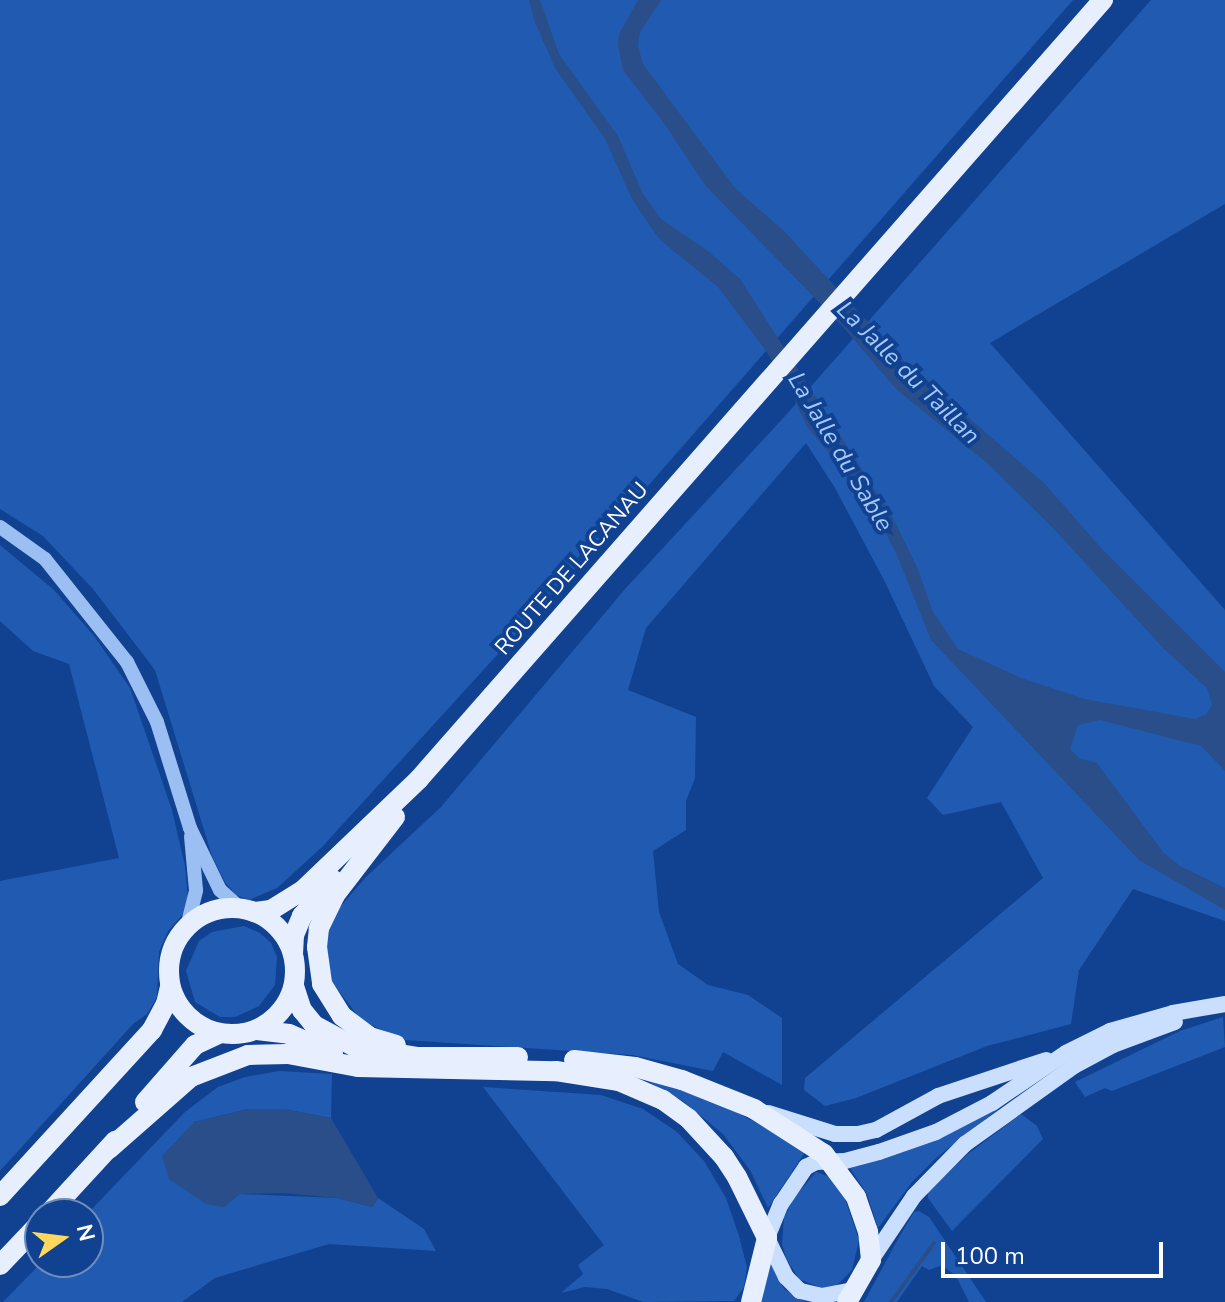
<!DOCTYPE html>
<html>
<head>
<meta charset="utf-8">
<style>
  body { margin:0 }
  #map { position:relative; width:1225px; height:1302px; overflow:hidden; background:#104291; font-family:"Nunito Sans",sans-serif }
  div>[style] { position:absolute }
  .green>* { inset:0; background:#215bb1 }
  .water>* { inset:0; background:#294e89 }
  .stream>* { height:4px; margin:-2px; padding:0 2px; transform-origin:2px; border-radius:2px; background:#294e89 }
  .tertiary>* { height:14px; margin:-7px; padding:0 7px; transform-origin:7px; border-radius:7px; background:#9bbff3 }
  .secondary>* { height:16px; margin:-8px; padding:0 8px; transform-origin:8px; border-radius:8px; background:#cadefd }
  .primary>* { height:20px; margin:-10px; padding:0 10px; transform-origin:10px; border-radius:10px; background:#e7efff }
  .primary>.ring { margin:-10px; padding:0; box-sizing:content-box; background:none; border:20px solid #e7efff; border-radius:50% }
  span { translate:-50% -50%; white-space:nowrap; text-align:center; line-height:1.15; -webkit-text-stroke:8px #104291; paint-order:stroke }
  .street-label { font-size:22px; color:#fff }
  .water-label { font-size:24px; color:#a7c9fa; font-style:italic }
  .north { position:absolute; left:24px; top:1198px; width:80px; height:80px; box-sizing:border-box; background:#104291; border:2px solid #708ebd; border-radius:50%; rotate:76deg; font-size:22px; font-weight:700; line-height:32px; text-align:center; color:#fff }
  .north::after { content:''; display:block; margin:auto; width:28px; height:36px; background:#ffd85d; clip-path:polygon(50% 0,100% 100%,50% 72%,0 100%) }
  .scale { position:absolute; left:941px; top:1242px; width:222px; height:36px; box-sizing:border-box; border:4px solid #fff; border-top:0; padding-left:10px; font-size:24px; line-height:28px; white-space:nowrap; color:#fff; -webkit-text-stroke:6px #104291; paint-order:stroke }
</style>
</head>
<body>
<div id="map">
  <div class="green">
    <i style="clip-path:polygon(0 0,1073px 0,570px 575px,322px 847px,277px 888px,249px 900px,236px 895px,225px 882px,212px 856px,155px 670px,93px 589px,43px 536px,0 509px)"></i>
    <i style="clip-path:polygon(1151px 0,1225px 0,1225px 204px,990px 343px,1225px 610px,1225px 921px,1133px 889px,1079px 970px,1071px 1024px,987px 1046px,856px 1098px,825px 1106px,804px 1090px,805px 1078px,1043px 878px,1001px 802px,943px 815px,927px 798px,973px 727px,934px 686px,885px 582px,835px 488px,806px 443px,646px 628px,628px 690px,696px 717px,695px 778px,686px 801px,686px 830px,653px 851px,659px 912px,678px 964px,708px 985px,748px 995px,782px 1018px,782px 1085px,723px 1052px,713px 1071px,632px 1055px,405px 1040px,362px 1021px,331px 981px,325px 955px,328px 929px,340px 907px,366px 877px,441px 807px,626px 588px,785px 416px)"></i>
    <i style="clip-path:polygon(0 545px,54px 590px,94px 636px,130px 688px,172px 810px,185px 866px,188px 899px,183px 914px,168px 931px,159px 952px,157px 997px,147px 1014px,133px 1024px,0 1171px,0 881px,119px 858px,69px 664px,33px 651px,0 621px)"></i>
    <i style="clip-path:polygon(244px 926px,260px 933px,271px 943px,277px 957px,275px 985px,259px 1006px,235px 1017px,220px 1017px,195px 1002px,186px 971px,199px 941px,212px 932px)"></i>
    <i style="clip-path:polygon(1223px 1017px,1225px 1047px,1112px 1091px,1105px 1088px,1085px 1097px,1075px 1082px,1180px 1031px)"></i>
    <i style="clip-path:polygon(279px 1071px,332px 1074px,331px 1118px,284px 1109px,248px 1109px,194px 1122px,224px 1207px,239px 1194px,337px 1198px,372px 1207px,378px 1198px,424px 1229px,436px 1251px,329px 1244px,215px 1278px,182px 1302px,3px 1302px,42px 1262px,88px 1262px,87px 1214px,185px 1112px,218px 1087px,245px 1077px)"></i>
    <i style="clip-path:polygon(640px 1077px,714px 1101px,807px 1149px,768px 1208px,750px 1170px,723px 1134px,683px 1101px)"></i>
    <i style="clip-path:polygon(1034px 1081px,936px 1158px,912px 1182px,878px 1228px,867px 1194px,848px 1165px)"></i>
    <i style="clip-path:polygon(483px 1087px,601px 1095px,643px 1109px,677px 1132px,704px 1161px,726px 1198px,739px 1236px,747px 1267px,744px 1287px,734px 1301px,643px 1302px,607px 1289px,585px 1287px,561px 1293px,583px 1274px,578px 1265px,604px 1245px)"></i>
    <i style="clip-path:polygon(1021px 1114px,1037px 1126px,1043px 1139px,952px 1231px,928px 1198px,928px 1192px,968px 1154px)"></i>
    <i style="clip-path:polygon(816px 1172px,833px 1178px,842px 1190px,859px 1240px,852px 1270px,834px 1288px,824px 1289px,799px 1279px,786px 1258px,782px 1244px,784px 1218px,794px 1198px)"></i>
    <i style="clip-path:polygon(919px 1211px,929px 1217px,986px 1302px,969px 1302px,956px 1276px,942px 1265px,929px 1270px,922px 1266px,897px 1302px,864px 1302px,897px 1241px,914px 1212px)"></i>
    <i style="clip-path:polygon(770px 1262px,784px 1289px,806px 1302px,759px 1302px)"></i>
  </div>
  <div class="water">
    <i style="clip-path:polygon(529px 0,540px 0,559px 54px,618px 136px,643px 194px,661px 219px,708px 251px,740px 279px,893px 518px,917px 567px,933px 612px,958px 649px,1021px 678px,1085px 699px,1195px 719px,1206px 714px,1212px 705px,1207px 688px,1164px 649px,1053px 528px,987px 463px,897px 390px,844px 328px,705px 185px,666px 126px,623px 70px,618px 44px,619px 34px,638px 0,661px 0,640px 32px,638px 46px,643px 64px,735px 188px,784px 231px,905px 362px,1045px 484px,1101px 548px,1225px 672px,1225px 771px,1201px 746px,1100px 720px,1078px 725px,1070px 749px,1079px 758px,1097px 763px,1163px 852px,1180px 866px,1225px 888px,1225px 910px,1139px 860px,931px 640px,896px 553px,867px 498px,807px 427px,792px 394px,766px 351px,718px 287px,659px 239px,632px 199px,605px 139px,555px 68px,534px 20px)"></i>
    <i style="clip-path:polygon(248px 1109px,284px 1109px,331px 1118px,378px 1198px,372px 1207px,337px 1198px,283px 1193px,239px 1194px,224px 1207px,206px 1204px,169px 1179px,162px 1156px,194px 1122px)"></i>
  </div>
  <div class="stream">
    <i style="left:891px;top:1302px;width:73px;rotate:-53.9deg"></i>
  </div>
  <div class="tertiary">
    <i style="left:0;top:527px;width:55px;rotate:35.4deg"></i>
    <i style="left:45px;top:559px;width:132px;rotate:51.5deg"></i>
    <i style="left:127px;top:662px;width:67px;rotate:63.4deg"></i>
    <i style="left:157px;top:722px;width:111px;rotate:72.7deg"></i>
    <i style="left:190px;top:828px;width:69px;rotate:64.2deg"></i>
    <i style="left:220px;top:890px;width:27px;rotate:42deg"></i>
    <i style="left:187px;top:927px;width:38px;rotate:-76deg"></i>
    <i style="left:196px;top:890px;width:54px;rotate:-95.3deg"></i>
  </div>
  <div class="secondary">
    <i style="left:768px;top:1113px;width:70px;rotate:17.4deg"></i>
    <i style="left:835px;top:1134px;width:23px"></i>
    <i style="left:858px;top:1134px;width:18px;rotate:-13deg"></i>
    <i style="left:876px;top:1130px;width:71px;rotate:-28.7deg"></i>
    <i style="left:938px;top:1096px;width:114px;rotate:-18.4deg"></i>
    <i style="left:871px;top:1260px;width:77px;rotate:-56.1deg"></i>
    <i style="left:914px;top:1196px;width:73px;rotate:-45.6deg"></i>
    <i style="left:965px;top:1144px;width:134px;rotate:-35.6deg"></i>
    <i style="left:1074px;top:1066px;width:44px;rotate:-28.3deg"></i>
    <i style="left:1113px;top:1045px;width:66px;rotate:-20.4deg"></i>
    <i style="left:853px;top:1290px;width:32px;rotate:169deg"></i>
    <i style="left:822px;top:1296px;width:23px;rotate:-167deg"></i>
    <i style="left:800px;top:1291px;width:20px;rotate:-135deg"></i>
    <i style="left:786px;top:1277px;width:43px;rotate:-116deg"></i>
    <i style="left:767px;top:1238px;width:37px;rotate:-68deg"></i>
    <i style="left:781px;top:1204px;width:45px;rotate:-56deg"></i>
    <i style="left:806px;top:1167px;width:11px;rotate:-27deg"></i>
    <i style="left:816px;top:1162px;width:29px;rotate:-2deg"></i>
    <i style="left:845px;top:1161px;width:35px;rotate:-15deg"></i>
    <i style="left:879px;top:1152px;width:60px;rotate:-19.3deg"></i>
    <i style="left:936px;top:1132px;width:63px;rotate:-27.4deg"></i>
    <i style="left:992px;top:1103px;width:89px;rotate:-34deg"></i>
    <i style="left:1066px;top:1053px;width:49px;rotate:-26.6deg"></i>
    <i style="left:1110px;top:1031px;width:66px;rotate:-15.9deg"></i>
    <i style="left:1173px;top:1013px;width:53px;rotate:-9.8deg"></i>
  </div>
  <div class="primary">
    <i style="left:395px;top:817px;width:98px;rotate:127.6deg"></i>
    <i style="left:335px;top:895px;width:37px;rotate:116deg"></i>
    <i style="left:319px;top:928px;width:19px;rotate:96deg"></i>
    <i style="left:317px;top:947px;width:37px;rotate:82deg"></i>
    <i style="left:322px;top:984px;width:38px;rotate:58deg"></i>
    <i style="left:342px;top:1016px;width:35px;rotate:37deg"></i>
    <i style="left:370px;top:1037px;width:27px;rotate:17deg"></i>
    <i class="ring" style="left:169px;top:908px;width:106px;height:106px"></i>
    <i style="left:254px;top:912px;width:17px;rotate:-7deg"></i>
    <i style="left:271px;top:910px;width:36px;rotate:-32deg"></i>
    <i style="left:302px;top:891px;width:162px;rotate:-43.7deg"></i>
    <i style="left:419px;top:779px;width:1037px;rotate:-48.72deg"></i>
    <i style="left:293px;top:954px;width:19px;rotate:-87deg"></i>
    <i style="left:294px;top:935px;width:21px;rotate:-67deg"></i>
    <i style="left:302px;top:916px;width:48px;rotate:-48.4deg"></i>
    <i style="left:294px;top:986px;width:25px;rotate:72deg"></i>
    <i style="left:302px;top:1010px;width:19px;rotate:51deg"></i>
    <i style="left:314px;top:1025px;width:47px;rotate:28.2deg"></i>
    <i style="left:355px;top:1047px;width:64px;rotate:9deg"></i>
    <i style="left:418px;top:1057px;width:100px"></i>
    <i style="left:257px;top:1030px;width:32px;rotate:7deg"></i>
    <i style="left:289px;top:1034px;width:48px;rotate:23.4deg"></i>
    <i style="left:574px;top:1060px;width:61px;rotate:6.5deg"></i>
    <i style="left:635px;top:1067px;width:49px;rotate:15.5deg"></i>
    <i style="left:682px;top:1080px;width:78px;rotate:21.9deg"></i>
    <i style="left:754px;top:1109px;width:83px;rotate:32.7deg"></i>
    <i style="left:824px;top:1154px;width:54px;rotate:53.3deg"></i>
    <i style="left:856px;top:1197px;width:36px;rotate:71deg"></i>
    <i style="left:868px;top:1231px;width:29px;rotate:84deg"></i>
    <i style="left:871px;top:1260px;width:48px;rotate:119.7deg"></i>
    <i style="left:145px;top:1102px;width:76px;rotate:-48.7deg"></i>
    <i style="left:195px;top:1045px;width:26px;rotate:-25deg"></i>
    <i style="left:109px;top:1149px;width:109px;rotate:-41.3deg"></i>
    <i style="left:191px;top:1077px;width:61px;rotate:-21.1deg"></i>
    <i style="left:248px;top:1055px;width:40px;rotate:-1.4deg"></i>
    <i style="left:288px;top:1054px;width:71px;rotate:10.5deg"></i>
    <i style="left:358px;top:1067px;width:198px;rotate:1.2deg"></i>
    <i style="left:556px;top:1071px;width:64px;rotate:9deg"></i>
    <i style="left:619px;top:1081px;width:48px;rotate:23.4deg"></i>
    <i style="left:663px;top:1100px;width:31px;rotate:36deg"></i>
    <i style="left:688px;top:1118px;width:53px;rotate:47.3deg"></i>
    <i style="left:724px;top:1157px;width:24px;rotate:57deg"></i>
    <i style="left:737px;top:1177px;width:68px;rotate:63.8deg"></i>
    <i style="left:767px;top:1238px;width:66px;rotate:104deg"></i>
    <i style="left:0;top:1196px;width:225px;rotate:-47.5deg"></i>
    <i style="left:152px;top:1030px;width:30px;rotate:-62deg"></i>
    <i style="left:166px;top:1004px;width:18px;rotate:-77deg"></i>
    <i style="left:48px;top:1214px;width:100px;rotate:-47.4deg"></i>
    <i style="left:0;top:1265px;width:58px;rotate:-46.4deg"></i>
  </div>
  <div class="street-label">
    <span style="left:572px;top:569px;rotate:-49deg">ROUTE DE LACANAU</span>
  </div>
  <div class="water-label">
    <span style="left:908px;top:373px;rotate:45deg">La Jalle du Taillan</span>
    <span style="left:840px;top:452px;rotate:59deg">La Jalle du Sable</span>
  </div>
  <div class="north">N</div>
  <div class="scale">100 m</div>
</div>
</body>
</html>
